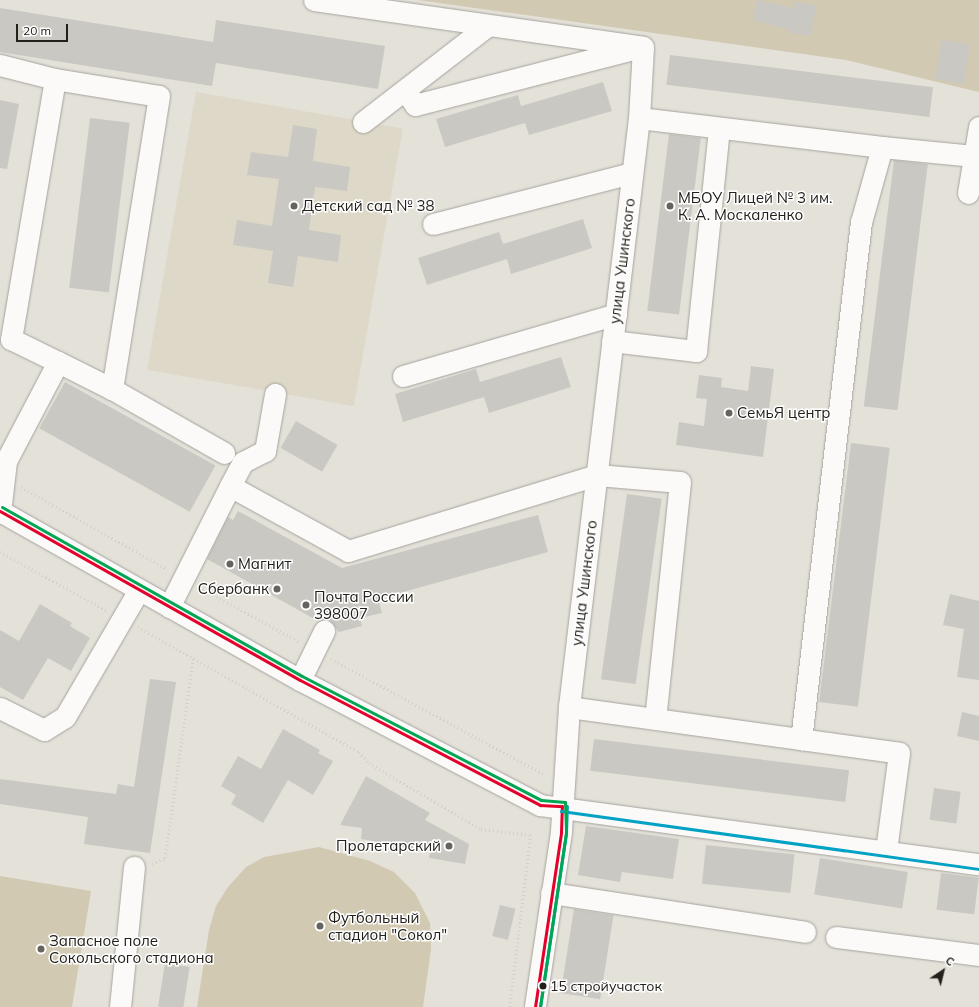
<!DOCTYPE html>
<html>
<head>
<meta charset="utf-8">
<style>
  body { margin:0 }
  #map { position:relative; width:979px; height:1007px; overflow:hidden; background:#e4e1d9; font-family:Mulish,sans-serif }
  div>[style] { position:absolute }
  .built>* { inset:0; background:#ded8c8; transform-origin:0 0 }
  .green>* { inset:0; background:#d2c9b2 }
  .building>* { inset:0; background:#cac8c2; transform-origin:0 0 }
  .path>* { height:2.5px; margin-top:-1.25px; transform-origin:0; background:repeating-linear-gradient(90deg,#d0cfcd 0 1px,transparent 0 4px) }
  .roads { filter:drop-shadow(0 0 1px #a5a39c) drop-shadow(0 0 1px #a5a39c) }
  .minor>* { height:21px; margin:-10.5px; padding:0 10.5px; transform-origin:10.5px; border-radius:10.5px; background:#fbfaf9 }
  .bus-1>* { height:3px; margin:-1.5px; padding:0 1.5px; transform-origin:1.5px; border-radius:1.5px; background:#e4002b }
  .bus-2>* { height:3px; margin:-1.5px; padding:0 1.5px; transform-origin:1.5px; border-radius:1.5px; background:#02a2c5 }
  .bus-3>* { height:3px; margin:-1.5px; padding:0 1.5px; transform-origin:1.5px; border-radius:1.5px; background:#00a651 }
  .dots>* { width:11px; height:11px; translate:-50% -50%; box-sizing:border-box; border:2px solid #fff; border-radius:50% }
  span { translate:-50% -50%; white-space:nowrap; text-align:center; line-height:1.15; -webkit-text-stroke:3px #fff; paint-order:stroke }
  .bus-label { font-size:14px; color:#22201b }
  .left { translate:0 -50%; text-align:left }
  .poi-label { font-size:15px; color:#22201b }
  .right { translate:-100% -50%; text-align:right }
  .street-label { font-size:15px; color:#22201b }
  .north { position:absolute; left:923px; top:951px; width:40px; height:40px; -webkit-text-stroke:3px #fff; paint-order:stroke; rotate:35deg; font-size:11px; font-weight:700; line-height:16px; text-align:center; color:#22201b }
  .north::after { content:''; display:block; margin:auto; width:14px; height:18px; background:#22201b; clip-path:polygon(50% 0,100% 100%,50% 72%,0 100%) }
  .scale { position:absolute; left:16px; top:24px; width:52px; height:18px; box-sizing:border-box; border:2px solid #22201b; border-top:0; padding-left:5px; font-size:12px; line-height:14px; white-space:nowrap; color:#22201b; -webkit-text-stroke:3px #fff; paint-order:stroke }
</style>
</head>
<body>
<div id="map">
  <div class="built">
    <i style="left:196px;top:92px;width:210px;height:282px;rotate:10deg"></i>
  </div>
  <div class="green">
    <i style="clip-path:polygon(418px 0,979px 0,979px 92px,846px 60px)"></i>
    <i style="clip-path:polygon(319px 847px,370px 861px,394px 872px,415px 893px,430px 923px,431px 949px,423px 1007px,197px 1007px,209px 930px,216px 906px,228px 887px,246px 867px,264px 857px)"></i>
    <i style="clip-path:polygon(0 876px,91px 891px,72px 1007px,0 1007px)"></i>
  </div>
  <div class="building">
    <i style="clip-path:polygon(757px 0,793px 8px,794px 2px,816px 5px,811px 36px,790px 33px,790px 30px,753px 20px)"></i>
    <i style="clip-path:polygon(0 8px,213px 42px,216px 20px,385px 46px,378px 89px,216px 63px,212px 86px,0 52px)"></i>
    <i style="left:941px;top:40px;width:29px;height:40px;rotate:8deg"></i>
    <i style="left:670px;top:55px;width:265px;height:30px;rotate:7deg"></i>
    <i style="clip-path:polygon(603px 82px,612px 111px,529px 135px,525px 123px,445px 147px,436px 119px,518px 95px,521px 106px)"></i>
    <i style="clip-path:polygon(0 100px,19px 104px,7px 169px,0 168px)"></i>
    <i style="left:90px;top:118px;width:40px;height:171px;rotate:7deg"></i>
    <i style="clip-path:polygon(293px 125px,317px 129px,313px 161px,350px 167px,347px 191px,315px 187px,309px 230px,341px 235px,338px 262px,298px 256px,293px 287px,268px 283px,273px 251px,233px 245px,237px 220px,272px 226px,279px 179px,247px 175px,251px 152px,288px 157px)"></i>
    <i style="left:669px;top:134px;width:32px;height:178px;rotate:7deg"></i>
    <i style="left:894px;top:160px;width:34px;height:248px;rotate:7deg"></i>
    <i style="clip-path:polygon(583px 219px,592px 248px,511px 274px,507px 259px,427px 285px,418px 258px,499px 232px,503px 244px)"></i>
    <i style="clip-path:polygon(561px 357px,571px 387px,489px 413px,484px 397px,403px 422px,395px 394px,476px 369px,480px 382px)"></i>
    <i style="clip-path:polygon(751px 366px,774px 369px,763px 457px,676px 445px,679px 422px,704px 426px,707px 399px,696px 398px,699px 375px,722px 378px,721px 387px,748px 391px)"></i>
    <i style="left:65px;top:382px;width:172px;height:53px;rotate:29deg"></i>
    <i style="left:296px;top:421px;width:48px;height:31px;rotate:30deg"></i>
    <i style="left:851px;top:443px;width:39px;height:261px;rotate:7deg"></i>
    <i style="left:627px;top:494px;width:35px;height:187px;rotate:8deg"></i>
    <i style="clip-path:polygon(238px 511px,342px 568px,538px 515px,548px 552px,378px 599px,382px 613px,360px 618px,362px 626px,339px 632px,330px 620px,318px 621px,207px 559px,228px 517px,233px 520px)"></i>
    <i style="clip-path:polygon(950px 594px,979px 601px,979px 680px,957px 677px,964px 629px,943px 625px)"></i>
    <i style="clip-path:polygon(40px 604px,72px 623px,70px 626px,90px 638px,71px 671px,48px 658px,23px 700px,0 687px,0 630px,19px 641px)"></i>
    <i style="clip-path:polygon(150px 679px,176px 682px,150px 853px,84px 844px,88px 817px,0 804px,0 779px,116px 794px,118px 784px,134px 787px)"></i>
    <i style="clip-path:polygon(962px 712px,979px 716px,979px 741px,957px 736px)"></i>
    <i style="clip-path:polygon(283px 729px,320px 750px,318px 753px,333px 761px,313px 795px,288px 780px,263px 823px,231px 804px,236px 795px,221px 786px,238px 756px,261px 769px)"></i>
    <i style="left:594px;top:739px;width:257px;height:32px;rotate:7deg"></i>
    <i style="clip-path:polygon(366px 776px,430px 813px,425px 820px,469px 844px,465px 864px,429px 858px,430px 851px,361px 839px,362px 828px,340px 825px)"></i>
    <i style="left:934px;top:788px;width:27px;height:32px;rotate:8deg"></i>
    <i style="clip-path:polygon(586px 826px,679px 839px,673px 879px,622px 872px,620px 882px,578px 875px)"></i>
    <i style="left:706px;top:845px;width:89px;height:39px;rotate:6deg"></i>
    <i style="left:820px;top:858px;width:89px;height:37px;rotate:9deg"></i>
    <i style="left:941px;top:873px;width:38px;height:37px;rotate:7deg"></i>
    <i style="left:500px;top:905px;width:16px;height:32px;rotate:14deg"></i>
    <i style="left:574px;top:909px;width:40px;height:85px;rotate:9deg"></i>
    <i style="left:165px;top:963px;width:25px;height:44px;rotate:9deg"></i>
  </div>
  <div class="path">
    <i style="left:21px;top:487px;width:167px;rotate:29.3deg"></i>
    <i style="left:0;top:552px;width:121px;rotate:28.7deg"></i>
    <i style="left:199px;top:587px;width:113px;rotate:28.6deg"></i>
    <i style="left:138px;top:627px;width:254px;rotate:29.5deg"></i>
    <i style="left:359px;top:752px;width:15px;rotate:48deg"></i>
    <i style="left:369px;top:763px;width:130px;rotate:30.5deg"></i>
    <i style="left:481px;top:829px;width:50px;rotate:6.8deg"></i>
    <i style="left:531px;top:835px;width:173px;rotate:97deg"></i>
    <i style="left:331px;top:659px;width:242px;rotate:28.4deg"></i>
    <i style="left:152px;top:864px;width:14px;rotate:-25deg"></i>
    <i style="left:165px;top:858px;width:202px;rotate:-82deg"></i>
  </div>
  <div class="roads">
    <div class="minor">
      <i style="left:314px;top:0;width:332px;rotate:8.1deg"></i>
      <i style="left:643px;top:47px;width:71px;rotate:93.2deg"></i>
      <i style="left:639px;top:118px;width:593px;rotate:96.78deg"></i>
      <i style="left:569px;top:707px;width:125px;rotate:93.7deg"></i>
      <i style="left:561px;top:832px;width:177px;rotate:98.5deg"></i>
      <i style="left:0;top:65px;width:57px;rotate:14.3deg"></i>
      <i style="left:55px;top:79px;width:264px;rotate:99.6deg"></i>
      <i style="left:11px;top:339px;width:52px;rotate:26.1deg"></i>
      <i style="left:58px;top:362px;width:112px;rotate:117.7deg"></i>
      <i style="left:6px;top:461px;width:52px;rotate:96.6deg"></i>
      <i style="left:55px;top:79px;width:105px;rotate:9.3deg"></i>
      <i style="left:159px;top:96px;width:297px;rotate:99.1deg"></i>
      <i style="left:112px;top:389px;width:60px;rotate:-153.4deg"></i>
      <i style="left:405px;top:90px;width:18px;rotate:56deg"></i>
      <i style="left:415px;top:105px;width:225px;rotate:-14.4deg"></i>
      <i style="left:639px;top:118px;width:245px;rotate:6.8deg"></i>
      <i style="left:882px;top:147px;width:78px;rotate:105.6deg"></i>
      <i style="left:861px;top:222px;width:521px;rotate:96.61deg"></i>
      <i style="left:363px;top:122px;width:157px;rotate:-37.7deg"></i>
      <i style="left:882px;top:147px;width:92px;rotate:5.6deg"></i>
      <i style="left:968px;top:193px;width:67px;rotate:-80.5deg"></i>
      <i style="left:433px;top:224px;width:205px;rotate:-14.4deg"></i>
      <i style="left:612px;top:341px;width:85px;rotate:6.8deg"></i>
      <i style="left:696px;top:351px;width:224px;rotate:-84.1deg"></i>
      <i style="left:403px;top:376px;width:222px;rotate:-16.2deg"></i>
      <i style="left:112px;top:389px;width:129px;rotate:29.7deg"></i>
      <i style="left:230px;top:486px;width:27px;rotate:-62deg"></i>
      <i style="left:243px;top:462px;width:25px;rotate:-27deg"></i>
      <i style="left:265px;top:451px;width:58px;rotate:-80deg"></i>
      <i style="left:0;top:511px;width:344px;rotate:29.4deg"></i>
      <i style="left:300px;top:680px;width:271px;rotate:27.5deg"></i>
      <i style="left:540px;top:805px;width:443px;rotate:7.7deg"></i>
      <i style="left:169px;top:607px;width:136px;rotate:-63.2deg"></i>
      <i style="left:230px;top:486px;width:135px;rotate:28.8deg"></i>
      <i style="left:348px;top:551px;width:260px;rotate:-17deg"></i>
      <i style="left:597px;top:475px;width:83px;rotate:4.8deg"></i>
      <i style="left:680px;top:482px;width:238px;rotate:96deg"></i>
      <i style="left:300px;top:680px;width:55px;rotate:-63.9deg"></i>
      <i style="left:569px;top:707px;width:333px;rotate:7.9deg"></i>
      <i style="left:899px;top:753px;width:98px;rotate:97.6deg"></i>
      <i style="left:0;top:708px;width:49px;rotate:26.6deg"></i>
      <i style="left:44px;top:730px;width:25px;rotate:-32deg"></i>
      <i style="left:65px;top:717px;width:147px;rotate:-59.8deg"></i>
      <i style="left:551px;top:893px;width:257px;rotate:8.7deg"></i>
      <i style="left:836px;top:937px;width:144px;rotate:7.2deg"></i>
      <i style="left:120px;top:1007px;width:141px;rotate:-84.3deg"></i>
    </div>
  </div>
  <div class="bus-1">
    <i style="left:0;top:511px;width:344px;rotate:29.4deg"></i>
    <i style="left:300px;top:680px;width:271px;rotate:27.5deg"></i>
    <i style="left:540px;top:805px;width:22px;rotate:3deg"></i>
    <i style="left:535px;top:1007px;width:177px;rotate:-81.5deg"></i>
    <i style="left:561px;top:832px;width:26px;rotate:-88deg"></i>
  </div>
  <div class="bus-2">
    <i style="left:561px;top:811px;width:421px;rotate:7.9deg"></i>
    <i style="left:540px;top:1007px;width:176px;rotate:-81.5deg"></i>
    <i style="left:566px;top:833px;width:27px;rotate:-88deg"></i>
  </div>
  <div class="bus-3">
    <i style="left:2px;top:507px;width:344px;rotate:29.4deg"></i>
    <i style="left:302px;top:676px;width:269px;rotate:27.4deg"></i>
    <i style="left:541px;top:800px;width:24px;rotate:5deg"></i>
    <i style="left:565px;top:802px;width:31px;rotate:88deg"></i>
    <i style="left:566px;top:833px;width:176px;rotate:98.5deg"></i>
  </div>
  <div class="dots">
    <i style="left:294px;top:206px;background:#66645e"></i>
    <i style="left:670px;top:206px;background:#66645e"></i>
    <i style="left:729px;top:413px;background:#66645e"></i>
    <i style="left:230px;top:564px;background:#66645e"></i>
    <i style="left:277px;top:589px;background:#66645e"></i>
    <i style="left:306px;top:605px;background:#66645e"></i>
    <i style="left:449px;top:846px;background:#66645e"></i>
    <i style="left:320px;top:926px;background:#66645e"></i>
    <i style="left:41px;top:949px;background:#66645e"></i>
    <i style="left:543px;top:986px;background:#22201b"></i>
  </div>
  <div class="bus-label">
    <span class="left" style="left:550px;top:986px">15 стройучасток</span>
  </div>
  <div class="poi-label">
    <span class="left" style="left:678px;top:206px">МБОУ Лицей № 3 им.<br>К. А. Москаленко</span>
    <span class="left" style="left:302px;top:206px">Детский сад № 38</span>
    <span class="left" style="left:737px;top:413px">СемьЯ центр</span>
    <span class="left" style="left:238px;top:564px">Магнит</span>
    <span class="right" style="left:269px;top:589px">Сбербанк</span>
    <span class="left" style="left:314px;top:605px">Почта России<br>398007</span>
    <span class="right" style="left:441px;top:846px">Пролетарский</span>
    <span class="left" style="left:328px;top:926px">Футбольный<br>стадион "Сокол"</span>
    <span class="left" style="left:49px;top:949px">Запасное поле<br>Сокольского стадиона</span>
  </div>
  <div class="street-label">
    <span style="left:622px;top:261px;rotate:-83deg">улица Ушинского</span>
    <span style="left:584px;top:583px;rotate:-83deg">улица Ушинского</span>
  </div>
  <div class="north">С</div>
  <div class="scale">20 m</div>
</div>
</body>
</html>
